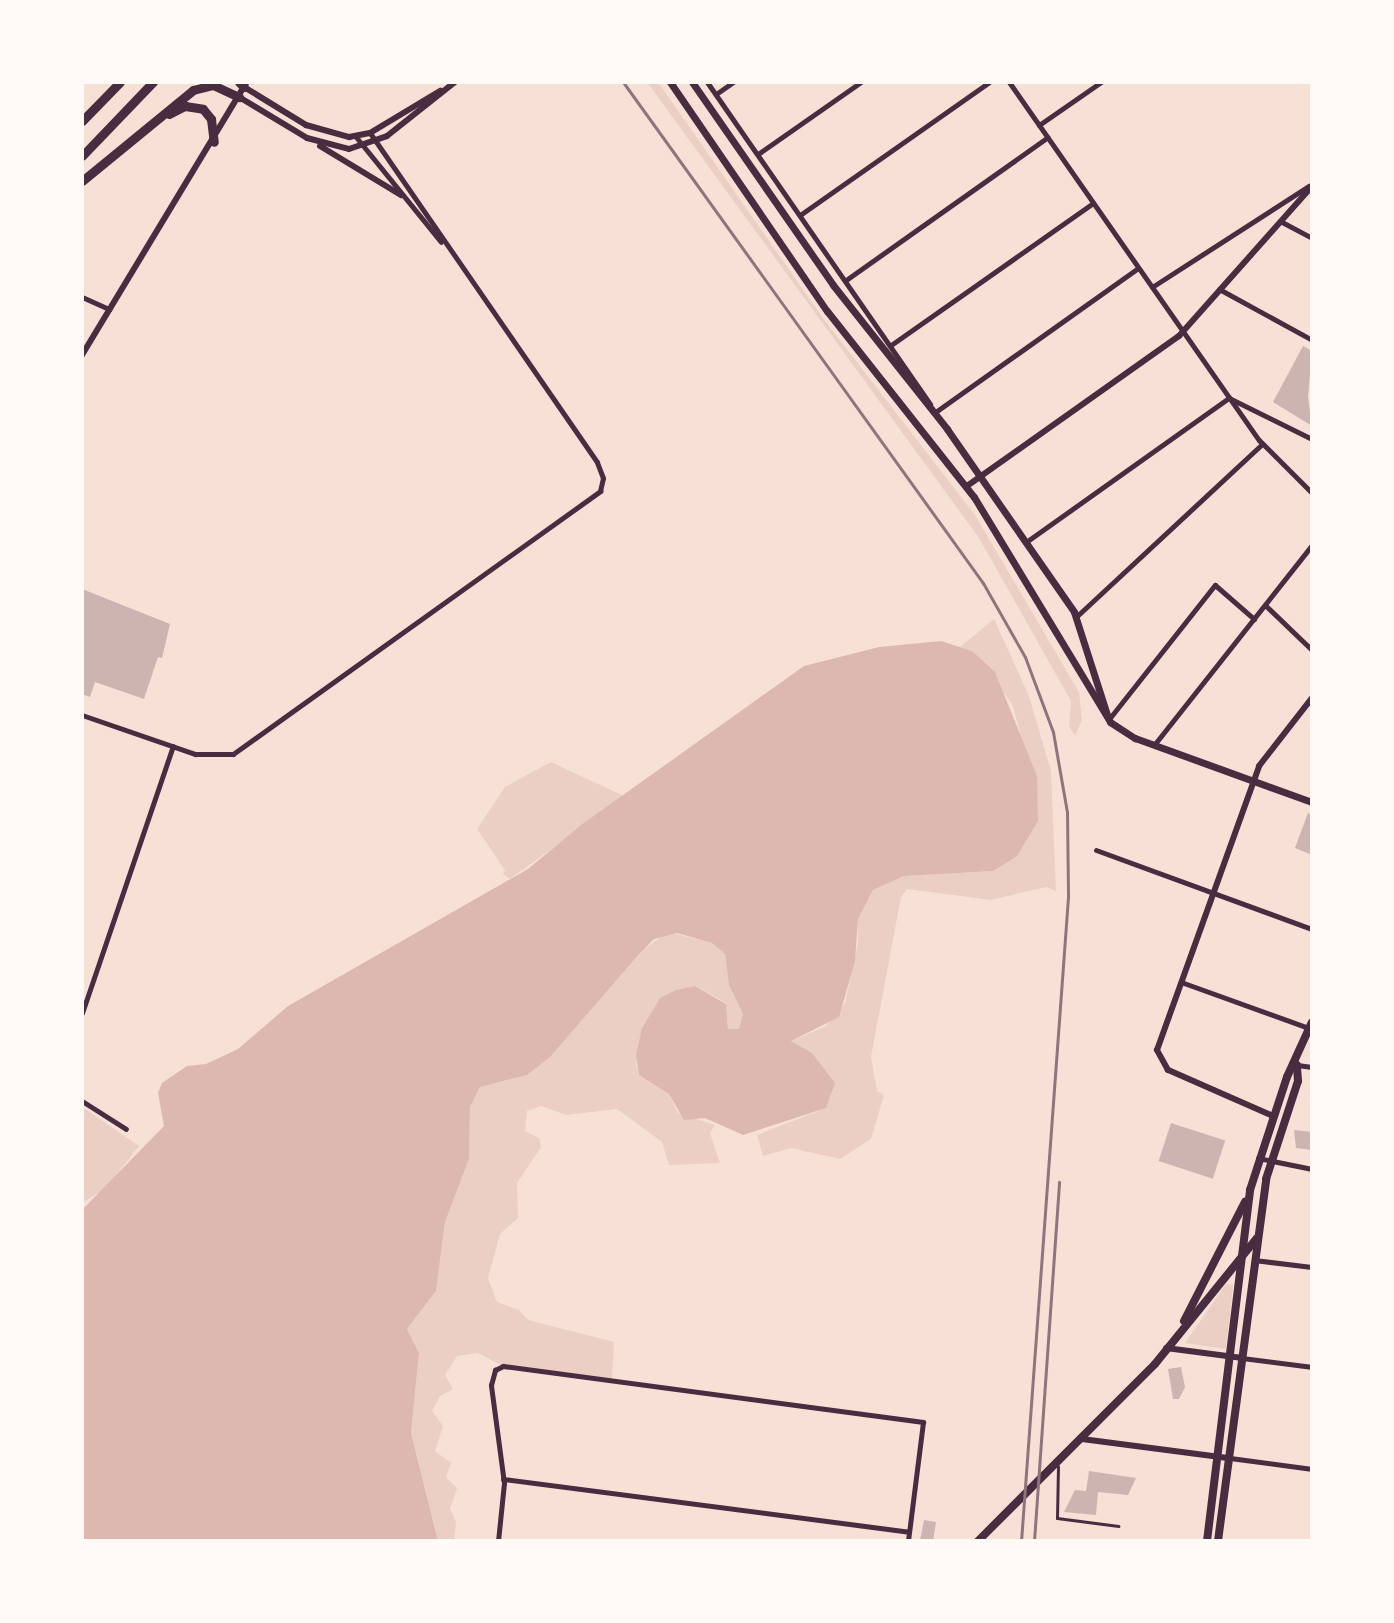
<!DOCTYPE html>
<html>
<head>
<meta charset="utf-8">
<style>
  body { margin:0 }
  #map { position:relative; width:1394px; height:1623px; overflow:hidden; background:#f7e1d7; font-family:Rubik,sans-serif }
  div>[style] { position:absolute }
  .green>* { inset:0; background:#ebcfc5 }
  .water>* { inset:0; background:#dcb8b0 }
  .building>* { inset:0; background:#ccb4b1; transform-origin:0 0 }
  .service>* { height:3px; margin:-1.5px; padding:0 1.5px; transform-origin:1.5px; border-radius:1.5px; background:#4a2c40 }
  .minor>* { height:5px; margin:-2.5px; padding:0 2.5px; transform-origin:2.5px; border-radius:2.5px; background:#4a2c40 }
  .tertiary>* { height:6px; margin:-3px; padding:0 3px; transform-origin:3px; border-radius:3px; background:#4a2c40 }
  .secondary>* { height:7px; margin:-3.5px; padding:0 3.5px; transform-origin:3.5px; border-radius:3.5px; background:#4a2c40 }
  .primary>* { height:8px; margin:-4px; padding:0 4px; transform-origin:4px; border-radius:4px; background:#4a2c40 }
  .motorway>* { height:9px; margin:-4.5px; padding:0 4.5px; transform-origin:4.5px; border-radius:4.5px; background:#4a2c40 }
  .rail>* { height:3px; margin:-1.5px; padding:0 1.5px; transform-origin:1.5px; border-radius:1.5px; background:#8f747c }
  span { translate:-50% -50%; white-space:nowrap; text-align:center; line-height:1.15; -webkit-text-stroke:8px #fffaf5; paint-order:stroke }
  .frame { position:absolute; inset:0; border:84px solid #fffaf5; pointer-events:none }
</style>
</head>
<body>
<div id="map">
  <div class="green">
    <i style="clip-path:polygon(647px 82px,658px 82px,825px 321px,975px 515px,1079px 692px,1082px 720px,1075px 736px,1069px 726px,1071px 701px,979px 538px)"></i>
    <i style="clip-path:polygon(994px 619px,1029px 696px,1051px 771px,1056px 891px,1046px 887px,991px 900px,907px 889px,901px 897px,871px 1057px,877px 1091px,884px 1095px,871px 1139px,840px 1159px,791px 1148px,763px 1156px,757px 1135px,826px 1108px,825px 1070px,791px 1041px,826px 1026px,845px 1003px,858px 943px,858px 919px,873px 890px,904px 876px,993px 871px,1020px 732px,1012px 704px,972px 651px,960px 647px)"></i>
    <i style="clip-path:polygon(551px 762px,624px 796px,510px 879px,503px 874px,505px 870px,477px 829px,505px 787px)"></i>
    <i style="clip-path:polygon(668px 932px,712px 943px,725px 954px,729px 985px,743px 1014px,739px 1029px,728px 1029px,726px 1003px,696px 986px,676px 990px,660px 998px,642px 1028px,636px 1065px,639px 1075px,669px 1094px,678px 1113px,715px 1125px,710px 1133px,720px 1163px,669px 1165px,662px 1142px,617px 1109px,566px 1115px,541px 1106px,527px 1111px,525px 1131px,539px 1138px,541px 1147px,517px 1183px,518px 1218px,500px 1234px,488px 1278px,497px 1302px,519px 1310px,528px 1320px,614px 1342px,612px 1380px,503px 1366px,478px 1353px,457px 1356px,445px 1375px,453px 1389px,440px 1396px,432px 1411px,443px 1426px,435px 1451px,451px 1463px,446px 1477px,457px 1488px,450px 1509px,456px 1522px,454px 1541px,438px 1541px,411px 1433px,419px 1354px,407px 1329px,436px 1291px,445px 1222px,469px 1159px,470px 1107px,480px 1087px,527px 1075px,639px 953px)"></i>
    <i style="clip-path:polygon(82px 1107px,139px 1146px,106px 1188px,82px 1203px)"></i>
    <i style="clip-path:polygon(1226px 1284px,1233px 1285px,1226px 1349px,1185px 1343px)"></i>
  </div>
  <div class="water">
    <i style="clip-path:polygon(941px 641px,972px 651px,995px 672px,1037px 776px,1038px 821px,1017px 856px,993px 871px,904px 876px,873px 890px,858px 919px,855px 961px,839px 1017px,791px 1041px,812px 1053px,835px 1083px,826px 1108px,743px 1135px,705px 1118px,684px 1120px,669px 1094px,639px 1075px,636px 1055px,642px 1028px,660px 998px,676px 990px,695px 986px,726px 1004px,728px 1029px,739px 1029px,743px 1014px,729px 985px,725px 954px,712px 943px,677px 933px,654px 939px,639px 954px,550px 1057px,527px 1075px,480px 1087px,470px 1107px,469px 1159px,445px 1222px,436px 1291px,407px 1329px,419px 1353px,411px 1433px,438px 1541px,82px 1541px,82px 1210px,164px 1126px,158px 1093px,162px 1083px,187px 1066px,206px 1064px,238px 1049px,288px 1006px,528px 869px,581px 825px,804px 666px,879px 647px)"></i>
  </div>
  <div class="building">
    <i style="clip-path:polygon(1303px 346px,1312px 351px,1308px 397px,1312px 426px,1273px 402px)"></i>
    <i style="clip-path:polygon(82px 589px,170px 624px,162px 658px,158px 657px,144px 699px,95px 682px,90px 697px,82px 694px)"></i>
    <i style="clip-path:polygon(1308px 813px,1312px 815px,1312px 855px,1295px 848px)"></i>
    <i style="left:1171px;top:1123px;width:57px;height:40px;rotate:18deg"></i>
    <i style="clip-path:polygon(1294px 1130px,1312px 1132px,1312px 1150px,1296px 1148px)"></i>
    <i style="clip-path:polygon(1181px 1367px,1185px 1387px,1179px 1399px,1173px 1399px,1168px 1369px)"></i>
    <i style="clip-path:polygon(1089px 1471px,1136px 1478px,1128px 1495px,1098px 1492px,1096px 1515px,1064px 1512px,1075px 1490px,1086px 1491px)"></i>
    <i style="clip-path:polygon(924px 1520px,936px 1522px,933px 1541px,920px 1541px)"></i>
  </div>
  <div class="service">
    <i style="left:1058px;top:1466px;width:52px;rotate:91.1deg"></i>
    <i style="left:1057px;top:1518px;width:62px;rotate:7.5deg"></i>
  </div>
  <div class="minor">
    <i style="left:707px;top:82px;width:392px;rotate:55.3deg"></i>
    <i style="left:1009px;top:82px;width:437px;rotate:55.1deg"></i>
    <i style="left:1259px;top:440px;width:75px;rotate:45deg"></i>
    <i style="left:716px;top:94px;width:21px;rotate:-35deg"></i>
    <i style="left:1039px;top:125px;width:75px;rotate:-34.7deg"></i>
    <i style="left:356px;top:137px;width:135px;rotate:51deg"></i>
    <i style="left:758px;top:154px;width:126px;rotate:-35deg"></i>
    <i style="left:800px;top:215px;width:231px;rotate:-35.1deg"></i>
    <i style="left:1280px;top:221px;width:36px;rotate:28deg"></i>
    <i style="left:846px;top:280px;width:247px;rotate:-35.3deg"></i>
    <i style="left:1152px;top:287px;width:187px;rotate:-32.8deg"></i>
    <i style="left:1219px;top:289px;width:106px;rotate:28.7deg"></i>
    <i style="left:82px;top:297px;width:30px;rotate:24deg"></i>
    <i style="left:891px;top:345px;width:247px;rotate:-35.1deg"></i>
    <i style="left:934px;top:413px;width:250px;rotate:-35.4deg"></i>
    <i style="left:1026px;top:542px;width:249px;rotate:-35.4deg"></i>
    <i style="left:1229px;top:398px;width:93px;rotate:26.3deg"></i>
    <i style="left:1265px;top:605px;width:65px;rotate:43.8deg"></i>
    <i style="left:1077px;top:616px;width:253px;rotate:-42.9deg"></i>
    <i style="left:82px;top:715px;width:120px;rotate:19deg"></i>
    <i style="left:195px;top:754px;width:38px"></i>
    <i style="left:233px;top:754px;width:452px;rotate:-35.6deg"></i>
    <i style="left:600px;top:491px;width:13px;rotate:-77deg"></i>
    <i style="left:603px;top:478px;width:17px;rotate:-111deg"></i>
    <i style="left:597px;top:462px;width:400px;rotate:-124.6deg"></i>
    <i style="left:1109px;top:719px;width:171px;rotate:-51.7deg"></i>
    <i style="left:1215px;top:585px;width:52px;rotate:41.1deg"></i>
    <i style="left:1154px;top:745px;width:255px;rotate:-51.7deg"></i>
    <i style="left:1096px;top:850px;width:230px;rotate:20.1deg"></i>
    <i style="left:1181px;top:982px;width:136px;rotate:19.8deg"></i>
    <i style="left:82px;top:1013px;width:282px;rotate:-71.2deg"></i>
    <i style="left:1297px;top:1065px;width:15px;rotate:8deg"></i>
    <i style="left:82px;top:1101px;width:52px;rotate:32.5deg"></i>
    <i style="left:1258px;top:1158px;width:55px;rotate:11.5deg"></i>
    <i style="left:1254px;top:1260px;width:58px;rotate:6.9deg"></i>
    <i style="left:1242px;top:1358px;width:71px;rotate:7.3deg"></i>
    <i style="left:1230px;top:1458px;width:83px;rotate:7.6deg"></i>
    <i style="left:503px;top:1479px;width:409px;rotate:7.4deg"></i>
    <i style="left:498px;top:1541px;width:58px;rotate:-84.1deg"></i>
    <i style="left:504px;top:1483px;width:99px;rotate:-97.6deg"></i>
    <i style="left:491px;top:1385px;width:16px;rotate:-75deg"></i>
    <i style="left:495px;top:1370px;width:9px;rotate:-27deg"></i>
    <i style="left:503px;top:1366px;width:424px;rotate:7.6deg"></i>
    <i style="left:923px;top:1422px;width:120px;rotate:97.2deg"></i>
  </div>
  <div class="tertiary">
    <i style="left:244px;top:87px;width:73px;rotate:31.5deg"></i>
    <i style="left:306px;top:125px;width:45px;rotate:15.6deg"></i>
    <i style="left:349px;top:137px;width:21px;rotate:-11deg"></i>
    <i style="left:370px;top:133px;width:82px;rotate:-31deg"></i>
    <i style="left:239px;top:97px;width:79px;rotate:31.1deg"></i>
    <i style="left:307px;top:138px;width:43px;rotate:14.7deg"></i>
    <i style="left:349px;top:149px;width:40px;rotate:-18.9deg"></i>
    <i style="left:387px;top:136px;width:87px;rotate:-38.5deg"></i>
    <i style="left:320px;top:146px;width:95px;rotate:31.2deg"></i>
    <i style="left:82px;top:355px;width:319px;rotate:-58.9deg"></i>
    <i style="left:967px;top:486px;width:260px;rotate:-35.3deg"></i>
    <i style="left:1179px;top:336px;width:200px;rotate:-48.4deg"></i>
    <i style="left:1273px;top:1116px;width:115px;rotate:-156.3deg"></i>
    <i style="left:1168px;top:1070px;width:23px;rotate:-119deg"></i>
    <i style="left:1157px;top:1050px;width:302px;rotate:-70.2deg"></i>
    <i style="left:1259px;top:766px;width:86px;rotate:-52.1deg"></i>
    <i style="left:1166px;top:1348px;width:77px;rotate:7.5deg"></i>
    <i style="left:1082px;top:1439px;width:147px;rotate:7.4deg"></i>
  </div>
  <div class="secondary">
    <i style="left:670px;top:82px;width:278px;rotate:55.6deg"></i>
    <i style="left:827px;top:311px;width:237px;rotate:51.7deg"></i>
    <i style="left:974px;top:497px;width:263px;rotate:58.8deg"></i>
    <i style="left:1110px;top:722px;width:30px;rotate:33deg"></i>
    <i style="left:1135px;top:738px;width:188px;rotate:19.9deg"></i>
    <i style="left:692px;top:82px;width:247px;rotate:55.2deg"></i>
    <i style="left:833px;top:285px;width:184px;rotate:51.6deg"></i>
    <i style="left:947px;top:429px;width:223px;rotate:55.2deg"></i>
    <i style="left:1074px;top:612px;width:111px;rotate:72.2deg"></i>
  </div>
  <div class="primary">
    <i style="left:1184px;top:1321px;width:134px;rotate:-62.9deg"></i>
    <i style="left:978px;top:1541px;width:250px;rotate:-45deg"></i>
    <i style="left:1155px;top:1364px;width:162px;rotate:-51deg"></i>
    <i style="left:1207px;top:1541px;width:354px;rotate:-83deg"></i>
    <i style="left:1250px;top:1190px;width:119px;rotate:-71.9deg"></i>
    <i style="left:1287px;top:1077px;width:60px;rotate:-65.6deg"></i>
    <i style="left:1218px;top:1541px;width:365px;rotate:-82.4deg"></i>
    <i style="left:1266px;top:1179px;width:103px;rotate:-71.9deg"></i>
    <i style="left:1298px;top:1081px;width:16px;rotate:-94deg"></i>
  </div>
  <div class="motorway">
    <i style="left:239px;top:82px;width:7px;rotate:45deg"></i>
    <i style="left:169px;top:114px;width:18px;rotate:-27deg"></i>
    <i style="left:185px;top:106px;width:18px;rotate:9deg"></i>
    <i style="left:203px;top:109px;width:13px;rotate:51deg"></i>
    <i style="left:211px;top:119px;width:23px;rotate:83deg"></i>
    <i style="left:82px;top:121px;width:54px;rotate:-45.7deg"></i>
    <i style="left:82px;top:156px;width:103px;rotate:-46.2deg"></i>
    <i style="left:82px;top:181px;width:144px;rotate:-39.3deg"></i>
    <i style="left:193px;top:90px;width:21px;rotate:-14deg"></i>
    <i style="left:213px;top:85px;width:29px;rotate:25deg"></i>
  </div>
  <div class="rail">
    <i style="left:623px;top:82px;width:617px;rotate:54.3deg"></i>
    <i style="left:983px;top:583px;width:85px;rotate:60.4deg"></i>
    <i style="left:1025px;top:657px;width:80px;rotate:69.5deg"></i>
    <i style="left:1053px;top:732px;width:81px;rotate:80.1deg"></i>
    <i style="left:1067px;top:812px;width:85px;rotate:89.3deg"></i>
    <i style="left:1068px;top:897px;width:646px;rotate:94.17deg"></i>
    <i style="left:1034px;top:1541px;width:360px;rotate:-86deg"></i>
  </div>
  <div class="frame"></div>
</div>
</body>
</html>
